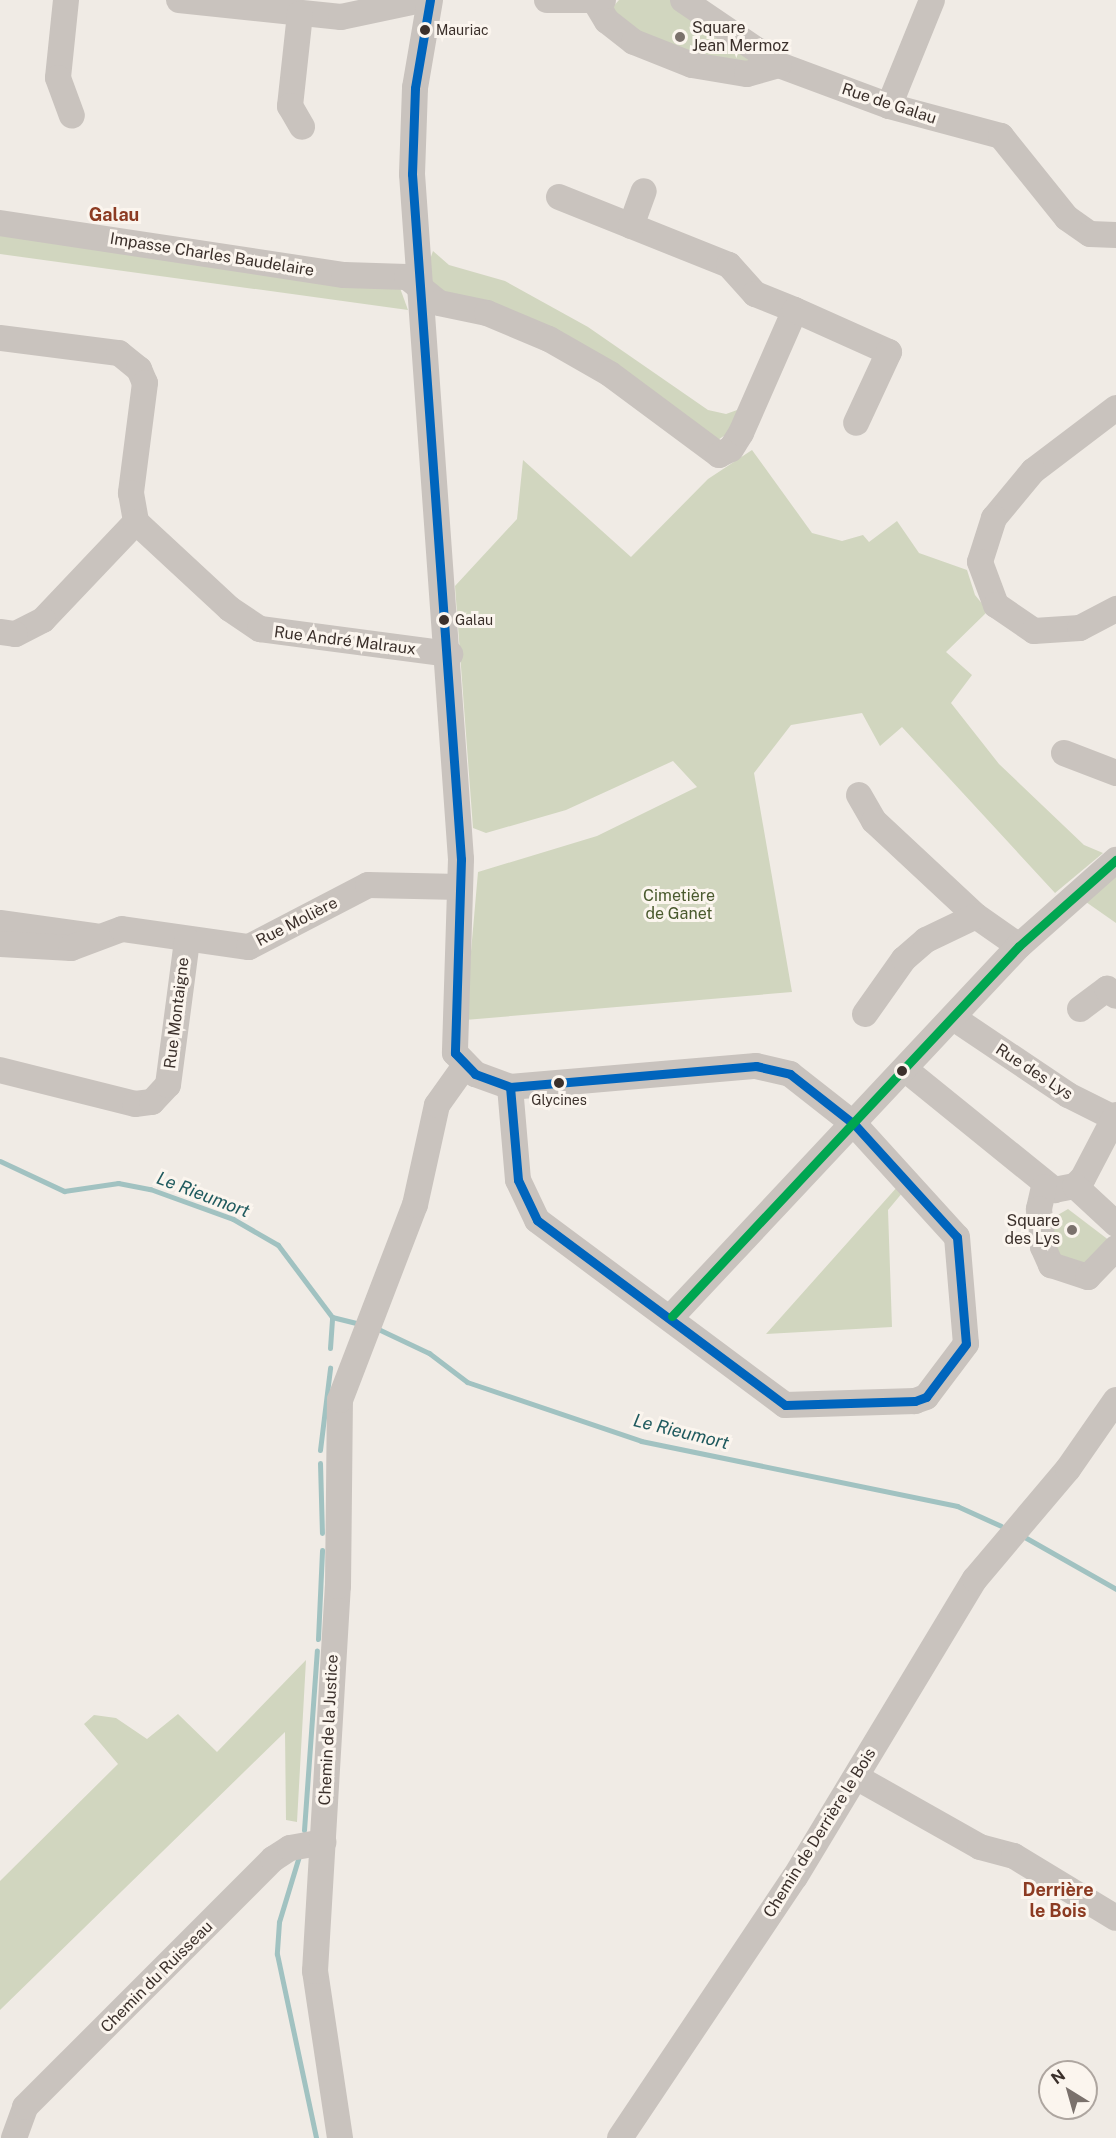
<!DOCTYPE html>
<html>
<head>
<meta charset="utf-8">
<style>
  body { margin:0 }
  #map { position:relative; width:1116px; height:2138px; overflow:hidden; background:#f0ebe5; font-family:"Public Sans",sans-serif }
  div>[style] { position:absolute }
  .green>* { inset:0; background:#d1d6bf }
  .stream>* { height:5px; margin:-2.5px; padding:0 2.5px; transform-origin:2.5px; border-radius:2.5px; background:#a1c2c1 }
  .minor>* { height:26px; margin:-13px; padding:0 13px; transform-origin:13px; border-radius:13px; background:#c9c3be }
  .bus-1>* { height:9px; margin:-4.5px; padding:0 4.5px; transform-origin:4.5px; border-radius:4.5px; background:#0065bd }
  .bus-2>* { height:9px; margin:-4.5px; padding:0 4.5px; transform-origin:4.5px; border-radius:4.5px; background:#00a651 }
  .dots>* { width:16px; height:16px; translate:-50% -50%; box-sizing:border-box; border:3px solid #fbf5ee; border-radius:50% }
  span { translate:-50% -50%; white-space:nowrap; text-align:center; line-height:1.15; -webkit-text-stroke:6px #fbf5ee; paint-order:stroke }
  .bus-label { font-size:14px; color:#3b302b }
  .left { translate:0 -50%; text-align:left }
  .poi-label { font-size:16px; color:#3b302b }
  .right { translate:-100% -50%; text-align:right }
  .street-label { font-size:16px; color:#3b302b }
  .park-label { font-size:16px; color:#4a5a2e }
  .neighbourhood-label { font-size:18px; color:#8c3b22; font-weight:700 }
  .water-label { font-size:18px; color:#1f5a5e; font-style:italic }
  .north { position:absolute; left:1038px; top:2060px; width:60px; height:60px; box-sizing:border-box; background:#fbf5ee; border:2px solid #aea6a0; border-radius:50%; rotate:323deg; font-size:16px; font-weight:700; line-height:24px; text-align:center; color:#3b302b }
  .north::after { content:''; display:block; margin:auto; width:21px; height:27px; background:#7a716c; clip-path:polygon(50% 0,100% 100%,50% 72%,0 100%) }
</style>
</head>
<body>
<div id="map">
  <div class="green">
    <i style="clip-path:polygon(619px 0,673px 0,709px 34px,765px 64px,691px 55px,628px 30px,612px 8px)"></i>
    <i style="clip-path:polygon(0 230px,400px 288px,408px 310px,0 254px)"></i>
    <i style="clip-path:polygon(433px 251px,449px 265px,505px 281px,588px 327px,708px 410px,726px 414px,740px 409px,728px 433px,718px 440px,433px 286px,427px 268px)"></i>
    <i style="clip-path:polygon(752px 450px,812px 533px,842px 541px,863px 535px,869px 542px,897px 521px,919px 553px,967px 570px,975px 595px,988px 611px,946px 652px,972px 675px,951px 703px,999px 764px,1084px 845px,1103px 853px,1055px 893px,902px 727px,880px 746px,862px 713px,791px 725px,754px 773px,792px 992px,465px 1020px,478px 872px,597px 836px,697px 787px,673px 761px,566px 810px,486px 833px,473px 828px,455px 586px,517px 519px,523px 460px,631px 557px,708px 479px)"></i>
    <i style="clip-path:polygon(1116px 876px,1116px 923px,1086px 902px)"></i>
    <i style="clip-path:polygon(898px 1186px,903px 1192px,888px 1210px,892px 1327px,766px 1334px)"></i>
    <i style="clip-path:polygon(1068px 1209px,1110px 1241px,1095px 1267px,1056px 1261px,1051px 1219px)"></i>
    <i style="clip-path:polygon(306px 1660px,297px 1822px,286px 1820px,285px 1732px,0 2010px,0 1881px,118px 1764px,84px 1724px,94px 1715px,116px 1718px,147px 1739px,178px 1714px,217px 1752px)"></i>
  </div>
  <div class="stream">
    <i style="left:0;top:1161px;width:71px;rotate:25.1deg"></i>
    <i style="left:64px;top:1191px;width:55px;rotate:-8.4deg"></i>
    <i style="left:118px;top:1183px;width:33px;rotate:11deg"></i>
    <i style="left:150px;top:1189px;width:88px;rotate:19.9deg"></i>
    <i style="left:233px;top:1219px;width:52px;rotate:30deg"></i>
    <i style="left:278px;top:1245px;width:90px;rotate:53.1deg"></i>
    <i style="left:332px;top:1317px;width:29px;rotate:14deg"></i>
    <i style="left:376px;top:1328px;width:59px;rotate:25.3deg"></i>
    <i style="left:429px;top:1353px;width:48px;rotate:37.3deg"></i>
    <i style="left:467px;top:1382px;width:184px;rotate:18.7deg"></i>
    <i style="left:641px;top:1441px;width:323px;rotate:11.6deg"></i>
    <i style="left:957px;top:1506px;width:48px;rotate:24.4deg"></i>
    <i style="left:330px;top:1348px;width:31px;rotate:-86deg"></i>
    <i style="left:320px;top:1450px;width:83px;rotate:-83deg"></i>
    <i style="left:320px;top:1463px;width:70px;rotate:88.4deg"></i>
    <i style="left:1021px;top:1535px;width:109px;rotate:29.6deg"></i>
    <i style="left:318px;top:1639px;width:89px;rotate:-87.4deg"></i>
    <i style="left:304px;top:1830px;width:180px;rotate:-85.9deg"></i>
    <i style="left:299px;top:1856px;width:69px;rotate:106.9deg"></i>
    <i style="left:279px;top:1922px;width:32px;rotate:94deg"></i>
    <i style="left:277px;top:1954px;width:188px;rotate:78deg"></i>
  </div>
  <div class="minor">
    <i style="left:66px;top:0;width:78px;rotate:95.9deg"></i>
    <i style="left:58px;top:78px;width:40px;rotate:69.8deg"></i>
    <i style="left:179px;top:0;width:163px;rotate:6deg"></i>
    <i style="left:341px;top:17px;width:82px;rotate:-12deg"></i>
    <i style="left:430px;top:0;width:89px;rotate:99.7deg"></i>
    <i style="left:415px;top:88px;width:86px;rotate:92deg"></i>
    <i style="left:412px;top:174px;width:687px;rotate:85.91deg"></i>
    <i style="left:461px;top:859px;width:194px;rotate:91.8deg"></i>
    <i style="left:455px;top:1053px;width:29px;rotate:46deg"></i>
    <i style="left:475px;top:1074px;width:37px;rotate:20deg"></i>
    <i style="left:510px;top:1087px;width:247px;rotate:-4.9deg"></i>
    <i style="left:756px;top:1066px;width:35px;rotate:13deg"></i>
    <i style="left:790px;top:1074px;width:83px;rotate:38.1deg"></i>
    <i style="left:855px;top:1125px;width:151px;rotate:47.7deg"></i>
    <i style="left:957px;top:1237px;width:107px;rotate:85.2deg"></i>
    <i style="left:966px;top:1344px;width:66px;rotate:127deg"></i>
    <i style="left:926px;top:1397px;width:12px;rotate:160deg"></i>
    <i style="left:915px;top:1401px;width:130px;rotate:178.2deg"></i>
    <i style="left:785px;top:1405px;width:309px;rotate:-143.3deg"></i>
    <i style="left:537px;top:1220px;width:44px;rotate:-115.4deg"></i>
    <i style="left:518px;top:1180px;width:93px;rotate:-94.9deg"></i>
    <i style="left:547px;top:0;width:56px"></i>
    <i style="left:683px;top:0;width:116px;rotate:34.1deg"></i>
    <i style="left:779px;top:65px;width:117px;rotate:20.4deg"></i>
    <i style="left:889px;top:106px;width:116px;rotate:15deg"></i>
    <i style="left:1001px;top:136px;width:105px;rotate:51.2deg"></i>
    <i style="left:1067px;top:218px;width:28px;rotate:35deg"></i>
    <i style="left:1090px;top:234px;width:26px;rotate:2deg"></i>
    <i style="left:596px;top:3px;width:21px;rotate:59deg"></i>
    <i style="left:607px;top:21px;width:34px;rotate:38deg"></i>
    <i style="left:634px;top:42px;width:62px;rotate:21.6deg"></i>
    <i style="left:692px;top:65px;width:56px;rotate:9.3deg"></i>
    <i style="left:747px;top:74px;width:33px;rotate:-16deg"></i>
    <i style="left:300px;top:14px;width:93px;rotate:96.2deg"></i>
    <i style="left:290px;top:106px;width:24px;rotate:60deg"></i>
    <i style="left:889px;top:106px;width:114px;rotate:-67.9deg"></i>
    <i style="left:559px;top:197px;width:183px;rotate:21.8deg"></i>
    <i style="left:729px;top:265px;width:39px;rotate:48deg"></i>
    <i style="left:755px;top:294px;width:43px;rotate:21.8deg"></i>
    <i style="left:0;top:223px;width:348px;rotate:8.6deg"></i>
    <i style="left:344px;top:275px;width:63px;rotate:1.8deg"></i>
    <i style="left:407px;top:277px;width:41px;rotate:39.1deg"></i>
    <i style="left:439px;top:303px;width:49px;rotate:11.8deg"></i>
    <i style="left:487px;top:313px;width:67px;rotate:22.8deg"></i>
    <i style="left:549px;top:339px;width:70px;rotate:29.8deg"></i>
    <i style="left:610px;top:374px;width:136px;rotate:36.6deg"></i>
    <i style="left:719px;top:455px;width:13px;rotate:-27deg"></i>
    <i style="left:731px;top:449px;width:19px;rotate:-58deg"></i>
    <i style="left:741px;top:433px;width:134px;rotate:-66.3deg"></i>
    <i style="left:795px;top:310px;width:103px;rotate:24.1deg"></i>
    <i style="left:889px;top:352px;width:78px;rotate:114.9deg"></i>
    <i style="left:631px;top:226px;width:37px;rotate:-70deg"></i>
    <i style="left:0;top:338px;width:120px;rotate:7.2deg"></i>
    <i style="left:119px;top:353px;width:26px;rotate:39deg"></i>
    <i style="left:139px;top:369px;width:15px;rotate:67deg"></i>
    <i style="left:145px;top:383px;width:111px;rotate:97.3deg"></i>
    <i style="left:131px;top:493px;width:29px;rotate:80deg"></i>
    <i style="left:136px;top:522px;width:135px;rotate:133.5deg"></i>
    <i style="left:43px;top:620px;width:31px;rotate:153deg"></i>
    <i style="left:15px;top:634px;width:15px;rotate:-172deg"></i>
    <i style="left:1116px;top:408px;width:104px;rotate:142.8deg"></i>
    <i style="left:1033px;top:471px;width:61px;rotate:129.7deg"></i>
    <i style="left:994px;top:518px;width:46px;rotate:107.7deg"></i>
    <i style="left:980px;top:562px;width:46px;rotate:69.6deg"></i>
    <i style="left:996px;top:605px;width:46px;rotate:34.4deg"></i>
    <i style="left:1034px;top:631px;width:46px;rotate:-3.7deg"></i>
    <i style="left:1080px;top:628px;width:41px;rotate:-27.8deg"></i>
    <i style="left:136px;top:522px;width:128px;rotate:42.8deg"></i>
    <i style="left:230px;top:609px;width:36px;rotate:34deg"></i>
    <i style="left:260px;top:629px;width:192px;rotate:7.5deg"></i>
    <i style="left:1064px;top:753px;width:56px;rotate:21deg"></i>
    <i style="left:859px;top:795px;width:30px;rotate:60deg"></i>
    <i style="left:874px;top:821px;width:139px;rotate:43deg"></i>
    <i style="left:976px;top:916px;width:52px;rotate:34.9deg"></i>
    <i style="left:0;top:923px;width:96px;rotate:7.8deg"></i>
    <i style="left:0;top:944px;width:71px;rotate:3.2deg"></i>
    <i style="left:71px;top:948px;width:54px;rotate:-20.4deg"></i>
    <i style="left:122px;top:929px;width:128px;rotate:8.1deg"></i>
    <i style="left:249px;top:947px;width:134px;rotate:-27.5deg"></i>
    <i style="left:368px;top:885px;width:92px;rotate:1.2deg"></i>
    <i style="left:1080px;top:1009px;width:34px;rotate:-37deg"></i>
    <i style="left:1107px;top:989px;width:11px;rotate:38deg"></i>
    <i style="left:865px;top:1014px;width:67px;rotate:-54.7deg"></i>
    <i style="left:904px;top:959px;width:29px;rotate:-41deg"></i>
    <i style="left:926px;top:940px;width:55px;rotate:-25.6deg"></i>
    <i style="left:955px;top:1019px;width:136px;rotate:33.9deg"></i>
    <i style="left:1068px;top:1095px;width:54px;rotate:26.6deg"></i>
    <i style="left:0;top:1070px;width:139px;rotate:14.1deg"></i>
    <i style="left:135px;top:1104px;width:17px;rotate:-7deg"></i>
    <i style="left:152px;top:1102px;width:23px;rotate:-47deg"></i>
    <i style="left:168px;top:1085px;width:146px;rotate:-82.5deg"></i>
    <i style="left:906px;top:1070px;width:191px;rotate:39deg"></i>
    <i style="left:1054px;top:1190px;width:21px;rotate:-11deg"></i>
    <i style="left:1075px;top:1186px;width:11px;rotate:-45deg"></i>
    <i style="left:1083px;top:1178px;width:71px;rotate:-62.4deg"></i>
    <i style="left:1075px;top:1186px;width:56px;rotate:42.8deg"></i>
    <i style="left:1044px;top:1187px;width:23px;rotate:103deg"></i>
    <i style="left:1039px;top:1209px;width:38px;rotate:84deg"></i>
    <i style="left:1043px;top:1247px;width:20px;rotate:66deg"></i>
    <i style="left:1051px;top:1265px;width:39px;rotate:18deg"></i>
    <i style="left:1088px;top:1277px;width:40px;rotate:-46deg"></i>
    <i style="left:672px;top:1316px;width:507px;rotate:-46.84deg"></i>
    <i style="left:1019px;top:946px;width:130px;rotate:-41.6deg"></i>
    <i style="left:856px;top:1777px;width:142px;rotate:29.4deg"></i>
    <i style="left:980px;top:1847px;width:35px;rotate:15deg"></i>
    <i style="left:1014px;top:1856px;width:119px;rotate:31.3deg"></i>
    <i style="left:14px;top:2138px;width:33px;rotate:-70deg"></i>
    <i style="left:25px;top:2107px;width:351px;rotate:-45deg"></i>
    <i style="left:273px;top:1859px;width:20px;rotate:-33deg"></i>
    <i style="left:290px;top:1848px;width:34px;rotate:-10deg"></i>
    <i style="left:340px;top:2138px;width:169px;rotate:-98.5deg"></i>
    <i style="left:315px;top:1971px;width:386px;rotate:-86.6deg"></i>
    <i style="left:338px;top:1586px;width:186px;rotate:-89.4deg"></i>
    <i style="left:340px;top:1400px;width:209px;rotate:-69deg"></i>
    <i style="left:415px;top:1205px;width:102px;rotate:-77.6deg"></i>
    <i style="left:437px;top:1105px;width:47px;rotate:-54.6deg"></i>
    <i style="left:620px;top:2138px;width:314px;rotate:-56.2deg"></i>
    <i style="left:795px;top:1877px;width:348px;rotate:-58.9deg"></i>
    <i style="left:975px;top:1579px;width:144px;rotate:-49.8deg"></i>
    <i style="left:1068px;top:1469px;width:84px;rotate:-55.2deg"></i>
  </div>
  <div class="bus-1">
    <i style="left:430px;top:0;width:89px;rotate:99.7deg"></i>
    <i style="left:415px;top:88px;width:86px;rotate:92deg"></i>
    <i style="left:412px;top:174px;width:687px;rotate:85.91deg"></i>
    <i style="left:461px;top:859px;width:194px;rotate:91.8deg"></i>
    <i style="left:455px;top:1053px;width:29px;rotate:46deg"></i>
    <i style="left:475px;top:1074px;width:37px;rotate:20deg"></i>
    <i style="left:510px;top:1087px;width:247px;rotate:-4.9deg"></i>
    <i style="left:756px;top:1066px;width:35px;rotate:13deg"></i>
    <i style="left:790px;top:1074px;width:83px;rotate:38.1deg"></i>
    <i style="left:855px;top:1125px;width:151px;rotate:47.7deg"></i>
    <i style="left:957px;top:1237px;width:107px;rotate:85.2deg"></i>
    <i style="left:966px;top:1344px;width:66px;rotate:127deg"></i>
    <i style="left:926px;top:1397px;width:12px;rotate:160deg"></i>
    <i style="left:915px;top:1401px;width:130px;rotate:178.2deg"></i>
    <i style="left:785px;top:1405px;width:309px;rotate:-143.3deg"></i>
    <i style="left:537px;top:1220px;width:44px;rotate:-115.4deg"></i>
    <i style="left:518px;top:1180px;width:93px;rotate:-94.9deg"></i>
  </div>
  <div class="bus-2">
    <i style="left:672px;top:1316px;width:507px;rotate:-46.84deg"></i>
    <i style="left:1019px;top:946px;width:130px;rotate:-41.6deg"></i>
  </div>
  <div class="dots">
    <i style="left:425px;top:30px;background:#3b302b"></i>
    <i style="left:680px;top:37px;background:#7a716c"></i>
    <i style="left:444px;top:620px;background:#3b302b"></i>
    <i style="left:902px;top:1071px;background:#3b302b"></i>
    <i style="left:559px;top:1083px;background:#3b302b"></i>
    <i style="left:1072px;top:1230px;background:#7a716c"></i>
  </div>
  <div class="bus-label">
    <span class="left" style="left:436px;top:30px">Mauriac</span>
    <span class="left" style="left:455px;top:620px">Galau</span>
    <span style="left:559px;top:1100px">Glycines</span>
  </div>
  <div class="poi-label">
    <span class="left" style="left:692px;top:37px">Square<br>Jean Mermoz</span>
    <span class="right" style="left:1060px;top:1230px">Square<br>des Lys</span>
  </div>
  <div class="street-label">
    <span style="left:889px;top:104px;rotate:18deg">Rue de Galau</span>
    <span style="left:212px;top:255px;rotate:9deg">Impasse Charles Baudelaire</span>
    <span style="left:345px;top:641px;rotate:7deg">Rue André Malraux</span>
    <span style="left:297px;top:922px;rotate:-27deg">Rue Molière</span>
    <span style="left:177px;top:1013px;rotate:-83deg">Rue Montaigne</span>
    <span style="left:1034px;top:1072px;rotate:33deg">Rue des Lys</span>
    <span style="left:329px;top:1730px;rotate:-87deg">Chemin de la Justice</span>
    <span style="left:820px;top:1833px;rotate:-58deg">Chemin de Derrière le Bois</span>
    <span style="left:157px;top:1977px;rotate:-45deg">Chemin du Ruisseau</span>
  </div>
  <div class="park-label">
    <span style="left:679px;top:905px">Cimetière<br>de Ganet</span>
  </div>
  <div class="neighbourhood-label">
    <span style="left:114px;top:215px">Galau</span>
    <span style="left:1058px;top:1901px">Derrière<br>le Bois</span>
  </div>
  <div class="water-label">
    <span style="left:203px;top:1195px;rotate:21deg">Le Rieumort</span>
    <span style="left:681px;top:1432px;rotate:14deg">Le Rieumort</span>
  </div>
  <div class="north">N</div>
</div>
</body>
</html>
